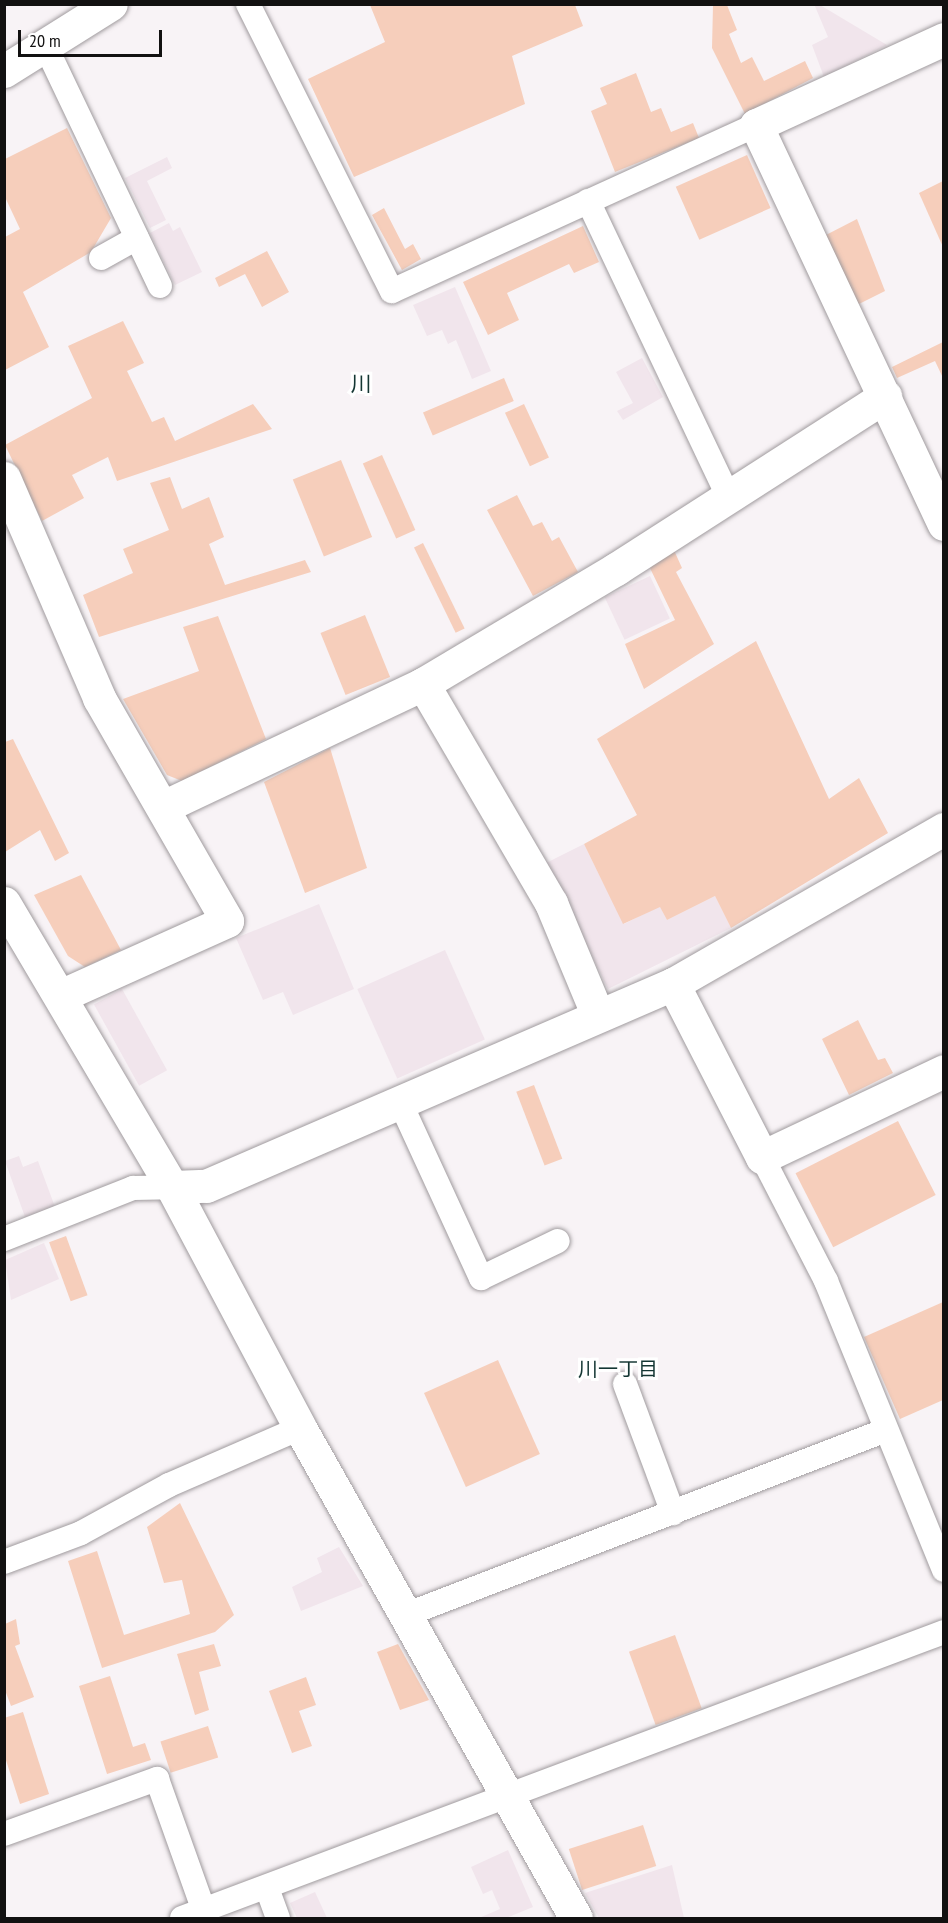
<!DOCTYPE html>
<html>
<head>
<meta charset="utf-8">
<style>
  body { margin:0 }
  #map { position:relative; width:948px; height:1923px; overflow:hidden; background:#f8f3f6; font-family:"PT Sans Narrow","Noto Sans JP",sans-serif }
  div>[style] { position:absolute }
  .built>* { inset:0; background:#f1e5ec; transform-origin:0 0 }
  .green>* { inset:0; background:#f6cebb; transform-origin:0 0 }
  .roads { filter:drop-shadow(0 0 2px #a09b9e) drop-shadow(0 0 2px #a09b9e) }
  .lane>* { height:24px; margin:-12px; padding:0 12px; transform-origin:12px; border-radius:12px; background:#fff }
  .street>* { height:33px; margin:-16.5px; padding:0 16.5px; transform-origin:16.5px; border-radius:16.5px; background:#fff }
  span { translate:-50% -50%; white-space:nowrap; text-align:center; line-height:1.15; -webkit-text-stroke:6px #fff; paint-order:stroke }
  .neighbourhood-label { font-size:20px; color:#143633 }
  .quarter-label { font-size:21px; color:#143633 }
  .frame { position:absolute; inset:0; border:6px solid #121111; pointer-events:none }
  .scale { position:absolute; left:18px; top:30px; width:144px; height:27px; box-sizing:border-box; border:3px solid #121111; border-top:0; padding-left:8px; font-size:18px; line-height:21px; white-space:nowrap; color:#121111; -webkit-text-stroke:4px #fff; paint-order:stroke }
</style>
</head>
<body>
<div id="map">
  <div class="built">
    <i style="clip-path:polygon(814px 4px,820px 5px,887px 45px,824px 77px,812px 45px,828px 37px)"></i>
    <i style="clip-path:polygon(167px 157px,172px 168px,147px 181px,166px 220px,150px 228px,125px 178px)"></i>
    <i style="clip-path:polygon(169px 223px,173px 231px,180px 227px,202px 272px,175px 285px,150px 233px)"></i>
    <i style="clip-path:polygon(455px 287px,491px 371px,472px 379px,456px 340px,448px 344px,442px 330px,427px 336px,413px 305px)"></i>
    <i style="clip-path:polygon(642px 358px,663px 397px,623px 420px,617px 411px,633px 403px,616px 372px)"></i>
    <i style="left:650px;top:576px;width:47px;height:50px;rotate:65deg"></i>
    <i style="clip-path:polygon(584px 844px,624px 924px,660px 906px,667px 920px,715px 896px,731px 928px,608px 989px,546px 863px)"></i>
    <i style="clip-path:polygon(319px 904px,354px 989px,293px 1015px,283px 992px,263px 1000px,236px 938px)"></i>
    <i style="left:445px;top:950px;width:98px;height:96px;rotate:66deg"></i>
    <i style="left:122px;top:989px;width:93px;height:32px;rotate:61deg"></i>
    <i style="clip-path:polygon(19px 1156px,23px 1167px,38px 1161px,55px 1207px,25px 1217px,5px 1161px)"></i>
    <i style="clip-path:polygon(44px 1243px,59px 1279px,11px 1300px,5px 1260px)"></i>
    <i style="clip-path:polygon(339px 1547px,363px 1586px,301px 1611px,292px 1587px,322px 1572px,317px 1558px)"></i>
    <i style="clip-path:polygon(508px 1850px,533px 1907px,506px 1918px,479px 1918px,500px 1909px,492px 1890px,483px 1894px,471px 1867px)"></i>
    <i style="clip-path:polygon(672px 1865px,684px 1918px,599px 1918px,585px 1893px)"></i>
    <i style="clip-path:polygon(315px 1892px,327px 1918px,297px 1918px,290px 1903px)"></i>
  </div>
  <div class="green">
    <i style="clip-path:polygon(370px 5px,575px 5px,583px 26px,512px 56px,525px 104px,354px 177px,308px 79px,385px 42px)"></i>
    <i style="clip-path:polygon(713px 5px,727px 5px,737px 30px,729px 34px,741px 63px,752px 57px,764px 81px,805px 61px,813px 78px,745px 114px,712px 48px)"></i>
    <i style="clip-path:polygon(636px 73px,651px 112px,661px 108px,671px 132px,693px 123px,699px 138px,615px 172px,591px 111px,607px 104px,600px 88px)"></i>
    <i style="clip-path:polygon(67px 128px,111px 218px,91px 252px,23px 292px,49px 347px,5px 370px,5px 237px,20px 229px,5px 197px,5px 159px)"></i>
    <i style="left:747px;top:155px;width:58px;height:78px;rotate:66deg"></i>
    <i style="clip-path:polygon(943px 181px,943px 247px,919px 193px)"></i>
    <i style="clip-path:polygon(384px 208px,405px 249px,413px 244px,421px 259px,402px 270px,372px 215px)"></i>
    <i style="clip-path:polygon(857px 219px,885px 291px,857px 305px,824px 236px)"></i>
    <i style="clip-path:polygon(583px 226px,599px 262px,574px 273px,569px 264px,507px 293px,519px 320px,488px 335px,463px 282px)"></i>
    <i style="clip-path:polygon(267px 251px,289px 292px,262px 307px,245px 274px,219px 287px,215px 278px)"></i>
    <i style="clip-path:polygon(123px 321px,144px 363px,127px 371px,152px 422px,164px 417px,175px 441px,253px 404px,272px 429px,117px 481px,108px 457px,72px 475px,84px 498px,42px 521px,5px 445px,92px 398px,68px 346px)"></i>
    <i style="clip-path:polygon(943px 342px,943px 378px,935px 361px,897px 378px,892px 367px)"></i>
    <i style="left:504px;top:378px;width:25px;height:88px;rotate:67deg"></i>
    <i style="left:524px;top:404px;width:59px;height:21px;rotate:65deg"></i>
    <i style="left:382px;top:455px;width:82px;height:21px;rotate:66deg"></i>
    <i style="left:341px;top:460px;width:83px;height:52px;rotate:68deg"></i>
    <i style="clip-path:polygon(170px 477px,182px 509px,209px 497px,224px 537px,209px 544px,225px 585px,305px 560px,311px 572px,99px 637px,83px 595px,133px 573px,123px 549px,169px 530px,150px 483px)"></i>
    <i style="clip-path:polygon(517px 495px,533px 526px,542px 522px,552px 541px,559px 537px,578px 572px,533px 596px,487px 510px)"></i>
    <i style="left:423px;top:543px;width:95px;height:10px;rotate:64deg"></i>
    <i style="clip-path:polygon(673px 548px,682px 568px,676px 572px,714px 644px,644px 689px,625px 644px,675px 620px,649px 566px)"></i>
    <i style="left:365px;top:615px;width:67px;height:48px;rotate:68deg"></i>
    <i style="clip-path:polygon(218px 616px,266px 739px,182px 781px,167px 775px,123px 699px,199px 671px,183px 627px)"></i>
    <i style="clip-path:polygon(756px 641px,829px 799px,859px 778px,888px 833px,731px 928px,715px 896px,667px 920px,660px 907px,623px 924px,584px 844px,637px 815px,597px 739px)"></i>
    <i style="clip-path:polygon(13px 739px,69px 853px,55px 861px,40px 830px,5px 852px,5px 742px)"></i>
    <i style="clip-path:polygon(330px 748px,367px 868px,305px 893px,264px 782px)"></i>
    <i style="clip-path:polygon(81px 875px,121px 950px,85px 967px,68px 956px,34px 895px)"></i>
    <i style="clip-path:polygon(858px 1020px,878px 1060px,885px 1058px,893px 1073px,849px 1095px,822px 1039px)"></i>
    <i style="left:534px;top:1085px;width:79px;height:19px;rotate:69deg"></i>
    <i style="left:898px;top:1121px;width:83px;height:115px;rotate:63deg"></i>
    <i style="left:66px;top:1236px;width:63px;height:18px;rotate:70deg"></i>
    <i style="clip-path:polygon(943px 1302px,943px 1400px,900px 1419px,864px 1337px)"></i>
    <i style="left:498px;top:1360px;width:103px;height:81px;rotate:66deg"></i>
    <i style="clip-path:polygon(180px 1503px,234px 1615px,215px 1632px,102px 1668px,68px 1561px,97px 1551px,124px 1635px,190px 1614px,182px 1580px,164px 1583px,147px 1527px)"></i>
    <i style="clip-path:polygon(16px 1619px,20px 1644px,15px 1646px,34px 1697px,11px 1706px,5px 1690px,5px 1624px)"></i>
    <i style="left:675px;top:1635px;width:78px;height:49px;rotate:70deg"></i>
    <i style="clip-path:polygon(214px 1644px,221px 1666px,199px 1672px,209px 1710px,195px 1715px,177px 1654px)"></i>
    <i style="clip-path:polygon(398px 1644px,429px 1700px,400px 1710px,377px 1652px)"></i>
    <i style="clip-path:polygon(110px 1676px,133px 1747px,145px 1743px,151px 1760px,107px 1774px,79px 1686px)"></i>
    <i style="clip-path:polygon(306px 1677px,316px 1705px,299px 1711px,312px 1746px,292px 1753px,269px 1691px)"></i>
    <i style="clip-path:polygon(23px 1712px,49px 1794px,20px 1804px,5px 1757px,4px 1718px)"></i>
    <i style="left:208px;top:1726px;width:33px;height:50px;rotate:72deg"></i>
    <i style="left:643px;top:1825px;width:43px;height:78px;rotate:72deg"></i>
  </div>
  <div class="roads">
    <div class="lane">
      <i style="left:248px;top:4px;width:321px;rotate:63.4deg"></i>
      <i style="left:392px;top:291px;width:400px;rotate:-24.5deg"></i>
      <i style="left:45px;top:45px;width:267px;rotate:64.5deg"></i>
      <i style="left:588px;top:201px;width:327px;rotate:64.6deg"></i>
      <i style="left:101px;top:258px;width:41px;rotate:-29.1deg"></i>
      <i style="left:400px;top:1102px;width:194px;rotate:65.3deg"></i>
      <i style="left:481px;top:1278px;width:85px;rotate:-25.7deg"></i>
      <i style="left:762px;top:1157px;width:140px;rotate:62.7deg"></i>
      <i style="left:826px;top:1281px;width:312px;rotate:67.8deg"></i>
      <i style="left:4px;top:1239px;width:139px;rotate:-21.6deg"></i>
      <i style="left:133px;top:1188px;width:39px;rotate:-1deg"></i>
      <i style="left:625px;top:1384px;width:138px;rotate:69.6deg"></i>
      <i style="left:4px;top:1562px;width:82px;rotate:-20.6deg"></i>
      <i style="left:81px;top:1533px;width:100px;rotate:-28.6deg"></i>
      <i style="left:169px;top:1485px;width:143px;rotate:-23.5deg"></i>
      <i style="left:408px;top:1614px;width:512px;rotate:-21.05deg"></i>
      <i style="left:4px;top:1834px;width:163px;rotate:-19.8deg"></i>
      <i style="left:157px;top:1779px;width:140px;rotate:70.4deg"></i>
      <i style="left:267px;top:1888px;width:32px;rotate:70deg"></i>
      <i style="left:182px;top:1918px;width:814px;rotate:-20.57deg"></i>
    </div>
    <div class="street">
      <i style="left:944px;top:39px;width:207px;rotate:155.4deg"></i>
      <i style="left:756px;top:125px;width:441px;rotate:64.8deg"></i>
      <i style="left:4px;top:71px;width:126px;rotate:-32.1deg"></i>
      <i style="left:4px;top:478px;width:240px;rotate:66.6deg"></i>
      <i style="left:99px;top:698px;width:257px;rotate:60.1deg"></i>
      <i style="left:227px;top:921px;width:183px;rotate:155.8deg"></i>
      <i style="left:423px;top:684px;width:254px;rotate:59.7deg"></i>
      <i style="left:551px;top:903px;width:122px;rotate:67.4deg"></i>
      <i style="left:165px;top:806px;width:285px;rotate:-25.3deg"></i>
      <i style="left:423px;top:684px;width:225px;rotate:-30.8deg"></i>
      <i style="left:616px;top:569px;width:320px;rotate:-32.7deg"></i>
      <i style="left:4px;top:903px;width:330px;rotate:59.4deg"></i>
      <i style="left:172px;top:1187px;width:273px;rotate:62deg"></i>
      <i style="left:300px;top:1428px;width:562px;rotate:60.61deg"></i>
      <i style="left:673px;top:984px;width:195px;rotate:62.8deg"></i>
      <i style="left:762px;top:1157px;width:201px;rotate:-25.3deg"></i>
      <i style="left:172px;top:1187px;width:34px;rotate:-2deg"></i>
      <i style="left:206px;top:1186px;width:509px;rotate:-23.39deg"></i>
      <i style="left:673px;top:984px;width:312px;rotate:-29.8deg"></i>
    </div>
  </div>
  <div class="neighbourhood-label">
    <span style="left:618px;top:1369px">川一丁目</span>
  </div>
  <div class="quarter-label">
    <span style="left:361px;top:384px">川</span>
  </div>
  <div class="frame"></div>
  <div class="scale">20 m</div>
</div>
</body>
</html>
